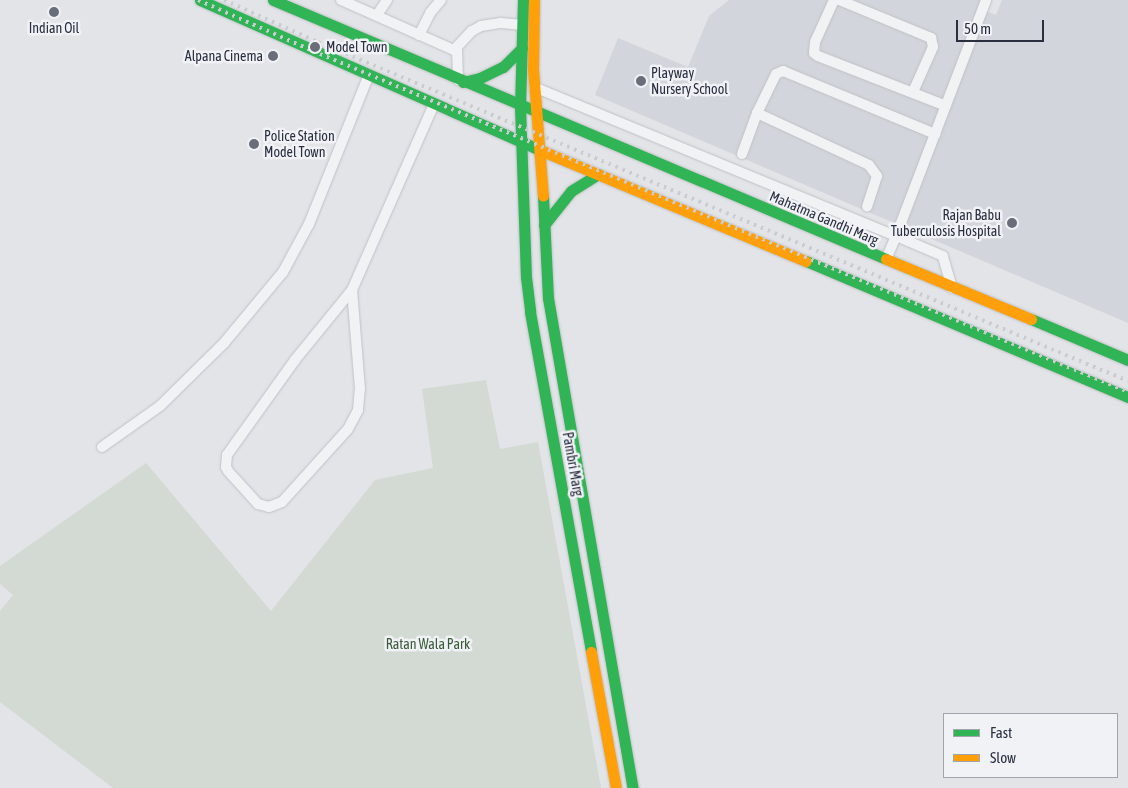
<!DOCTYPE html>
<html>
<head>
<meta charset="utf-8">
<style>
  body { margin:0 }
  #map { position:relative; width:1128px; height:788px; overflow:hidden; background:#e2e4e7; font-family:"Asap Condensed",sans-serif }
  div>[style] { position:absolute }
  .built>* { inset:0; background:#d2d5db }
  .green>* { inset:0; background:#d2dad3 }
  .roads { filter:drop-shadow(0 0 1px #bfc1c4) drop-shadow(0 0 1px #bfc1c4) }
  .street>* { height:10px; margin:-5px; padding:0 5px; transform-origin:5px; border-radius:5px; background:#f1f2f4 }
  .fast>* { height:11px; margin:-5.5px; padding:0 5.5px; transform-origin:5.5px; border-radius:5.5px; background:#30b455 }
  .slow>* { height:11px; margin:-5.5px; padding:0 5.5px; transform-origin:5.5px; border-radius:5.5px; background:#ff9f0a }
  .rail>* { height:4px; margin-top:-2px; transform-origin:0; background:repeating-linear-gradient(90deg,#cbcccf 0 2.5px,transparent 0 7.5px) }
  .dots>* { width:14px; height:14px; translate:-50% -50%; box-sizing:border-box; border:2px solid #f0f2f6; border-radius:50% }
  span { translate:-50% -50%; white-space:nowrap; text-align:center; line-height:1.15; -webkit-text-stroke:5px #f0f2f6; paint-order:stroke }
  .poi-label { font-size:14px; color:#292f3f }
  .left { translate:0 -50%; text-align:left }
  .right { translate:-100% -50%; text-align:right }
  .street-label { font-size:14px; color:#292f3f }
  .park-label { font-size:14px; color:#3a5b37 }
  .legend { position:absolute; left:943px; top:713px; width:175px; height:65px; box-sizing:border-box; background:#f0f2f6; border:1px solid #a0a4ad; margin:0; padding:6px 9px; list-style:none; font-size:15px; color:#292f3f }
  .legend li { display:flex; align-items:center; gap:10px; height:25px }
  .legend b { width:25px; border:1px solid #a0a4ad }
  .scale { position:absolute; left:956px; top:20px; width:88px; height:22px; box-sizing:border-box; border:2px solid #292f3f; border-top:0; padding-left:6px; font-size:15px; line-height:18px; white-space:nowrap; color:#292f3f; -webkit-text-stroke:4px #f0f2f6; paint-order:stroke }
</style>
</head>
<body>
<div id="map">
  <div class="built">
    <i style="clip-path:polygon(729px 0,986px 0,982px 9px,996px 15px,1002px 0,1128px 0,1128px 323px,595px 95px,618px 38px,688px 67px,709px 16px)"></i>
  </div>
  <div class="green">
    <i style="clip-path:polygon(486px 380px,500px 449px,538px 442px,601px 788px,113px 788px,0 702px,0 611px,13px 595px,0 584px,0 566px,146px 463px,271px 611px,375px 480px,433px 468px,422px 389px)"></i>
  </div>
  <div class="roads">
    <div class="street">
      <i style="left:341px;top:0;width:124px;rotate:23.9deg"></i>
      <i style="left:454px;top:50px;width:26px;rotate:-47deg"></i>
      <i style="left:472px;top:31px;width:10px;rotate:-29deg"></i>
      <i style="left:481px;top:26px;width:20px;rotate:-9deg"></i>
      <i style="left:501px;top:23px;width:22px;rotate:5deg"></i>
      <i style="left:834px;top:0;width:46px;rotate:114.3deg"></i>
      <i style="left:815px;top:42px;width:11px;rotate:95deg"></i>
      <i style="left:814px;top:53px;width:5px;rotate:37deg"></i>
      <i style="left:818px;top:56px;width:137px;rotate:21.3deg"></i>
      <i style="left:839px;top:0;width:100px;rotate:22.4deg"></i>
      <i style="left:931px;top:38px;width:9px;rotate:77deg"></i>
      <i style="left:933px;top:47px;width:49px;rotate:114deg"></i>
      <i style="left:377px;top:15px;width:18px;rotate:-56deg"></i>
      <i style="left:419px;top:35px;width:25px;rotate:-63deg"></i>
      <i style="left:430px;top:13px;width:17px;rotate:-50deg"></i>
      <i style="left:457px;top:49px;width:31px;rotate:88deg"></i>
      <i style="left:534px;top:87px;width:391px;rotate:22.4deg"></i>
      <i style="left:896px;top:236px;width:26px;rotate:113deg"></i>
      <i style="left:757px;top:113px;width:123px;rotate:24.9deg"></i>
      <i style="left:869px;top:165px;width:14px;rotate:54deg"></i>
      <i style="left:877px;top:176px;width:32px;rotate:108deg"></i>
      <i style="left:742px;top:154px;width:44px;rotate:-69.9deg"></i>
      <i style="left:757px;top:113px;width:43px;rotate:-64deg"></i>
      <i style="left:776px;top:74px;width:8px;rotate:-23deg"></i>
      <i style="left:783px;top:71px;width:165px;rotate:22.5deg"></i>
      <i style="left:952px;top:288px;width:33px;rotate:-106deg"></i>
      <i style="left:943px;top:256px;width:51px;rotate:-156.9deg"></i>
      <i style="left:896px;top:236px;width:253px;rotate:-69.1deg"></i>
      <i style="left:352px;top:290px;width:90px;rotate:129.2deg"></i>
      <i style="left:295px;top:360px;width:117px;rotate:125.6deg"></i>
      <i style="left:227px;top:455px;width:12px;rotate:95deg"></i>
      <i style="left:226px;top:467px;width:4px;rotate:63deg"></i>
      <i style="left:228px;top:471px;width:45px;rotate:47.7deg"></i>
      <i style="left:258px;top:504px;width:11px;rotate:15deg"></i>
      <i style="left:269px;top:507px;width:14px;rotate:-21deg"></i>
      <i style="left:282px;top:502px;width:98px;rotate:-47.9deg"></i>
      <i style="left:348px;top:429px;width:21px;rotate:-62deg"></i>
      <i style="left:358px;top:410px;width:21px;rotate:-85deg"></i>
      <i style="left:360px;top:389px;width:99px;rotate:-94.6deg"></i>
      <i style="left:352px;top:290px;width:203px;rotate:-66.2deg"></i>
      <i style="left:102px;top:447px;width:71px;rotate:-35.3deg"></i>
      <i style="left:160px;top:406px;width:90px;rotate:-44.5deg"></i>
      <i style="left:224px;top:343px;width:92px;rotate:-50.3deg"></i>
      <i style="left:283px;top:272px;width:55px;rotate:-61.6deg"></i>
      <i style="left:309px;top:224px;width:161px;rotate:-68.1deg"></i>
    </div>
    <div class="fast">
      <i style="left:200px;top:0;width:372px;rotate:23.8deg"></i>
      <i style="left:273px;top:0;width:665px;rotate:22.9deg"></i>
      <i style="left:523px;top:0;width:106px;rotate:91.6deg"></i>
      <i style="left:520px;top:106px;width:171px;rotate:88deg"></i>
      <i style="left:526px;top:277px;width:35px;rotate:83deg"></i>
      <i style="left:530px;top:312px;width:345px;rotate:79.8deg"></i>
      <i style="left:463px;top:82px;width:17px;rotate:-13deg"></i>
      <i style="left:480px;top:78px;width:25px;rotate:-26deg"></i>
      <i style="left:503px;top:67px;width:27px;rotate:-45deg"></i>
      <i style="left:543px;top:196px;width:102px;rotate:87.2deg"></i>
      <i style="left:548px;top:298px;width:497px;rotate:80.2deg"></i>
      <i style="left:544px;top:225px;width:43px;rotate:-51.5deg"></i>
      <i style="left:571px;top:191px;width:32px;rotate:-32deg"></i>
      <i style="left:806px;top:261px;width:350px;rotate:22.9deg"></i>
      <i style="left:1031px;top:319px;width:105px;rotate:22.9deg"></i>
    </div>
    <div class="slow">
      <i style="left:534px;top:0;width:69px;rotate:90.8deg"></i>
      <i style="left:533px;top:69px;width:127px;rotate:85.5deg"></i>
      <i style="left:540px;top:150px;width:288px;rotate:22.7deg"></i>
      <i style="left:886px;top:259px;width:157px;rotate:22.5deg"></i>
      <i style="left:591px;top:652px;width:138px;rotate:79.6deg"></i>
    </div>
  </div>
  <div class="rail">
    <i style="left:198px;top:0;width:126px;rotate:23.9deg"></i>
    <i style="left:313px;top:51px;width:883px;rotate:22.7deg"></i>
    <i style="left:224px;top:0;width:103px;rotate:24.1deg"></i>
    <i style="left:318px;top:42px;width:878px;rotate:22.71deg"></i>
  </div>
  <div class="dots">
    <i style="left:54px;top:12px;background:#6a6e7a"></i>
    <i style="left:315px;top:47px;background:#6a6e7a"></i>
    <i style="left:273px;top:56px;background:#6a6e7a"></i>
    <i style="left:641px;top:81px;background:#6a6e7a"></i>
    <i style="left:254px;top:144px;background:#6a6e7a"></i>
    <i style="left:1012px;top:223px;background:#6a6e7a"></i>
  </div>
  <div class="poi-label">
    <span style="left:54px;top:28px">Indian Oil</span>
    <span class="left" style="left:326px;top:47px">Model Town</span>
    <span class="right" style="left:263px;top:56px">Alpana Cinema</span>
    <span class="left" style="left:651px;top:81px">Playway<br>Nursery School</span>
    <span class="left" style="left:264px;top:144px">Police Station<br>Model Town</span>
    <span class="right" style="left:1001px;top:223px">Rajan Babu<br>Tuberculosis Hospital</span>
  </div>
  <div class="street-label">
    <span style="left:824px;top:218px;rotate:23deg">Mahatma Gandhi Marg</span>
    <span style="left:573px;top:464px;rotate:80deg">Pambri Marg</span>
  </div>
  <div class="park-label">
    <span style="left:428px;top:644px">Ratan Wala Park</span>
  </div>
  <ul class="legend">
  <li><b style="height:6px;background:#30b455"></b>Fast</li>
  <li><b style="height:6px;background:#ff9f0a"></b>Slow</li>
  </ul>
  <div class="scale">50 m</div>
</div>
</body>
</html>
